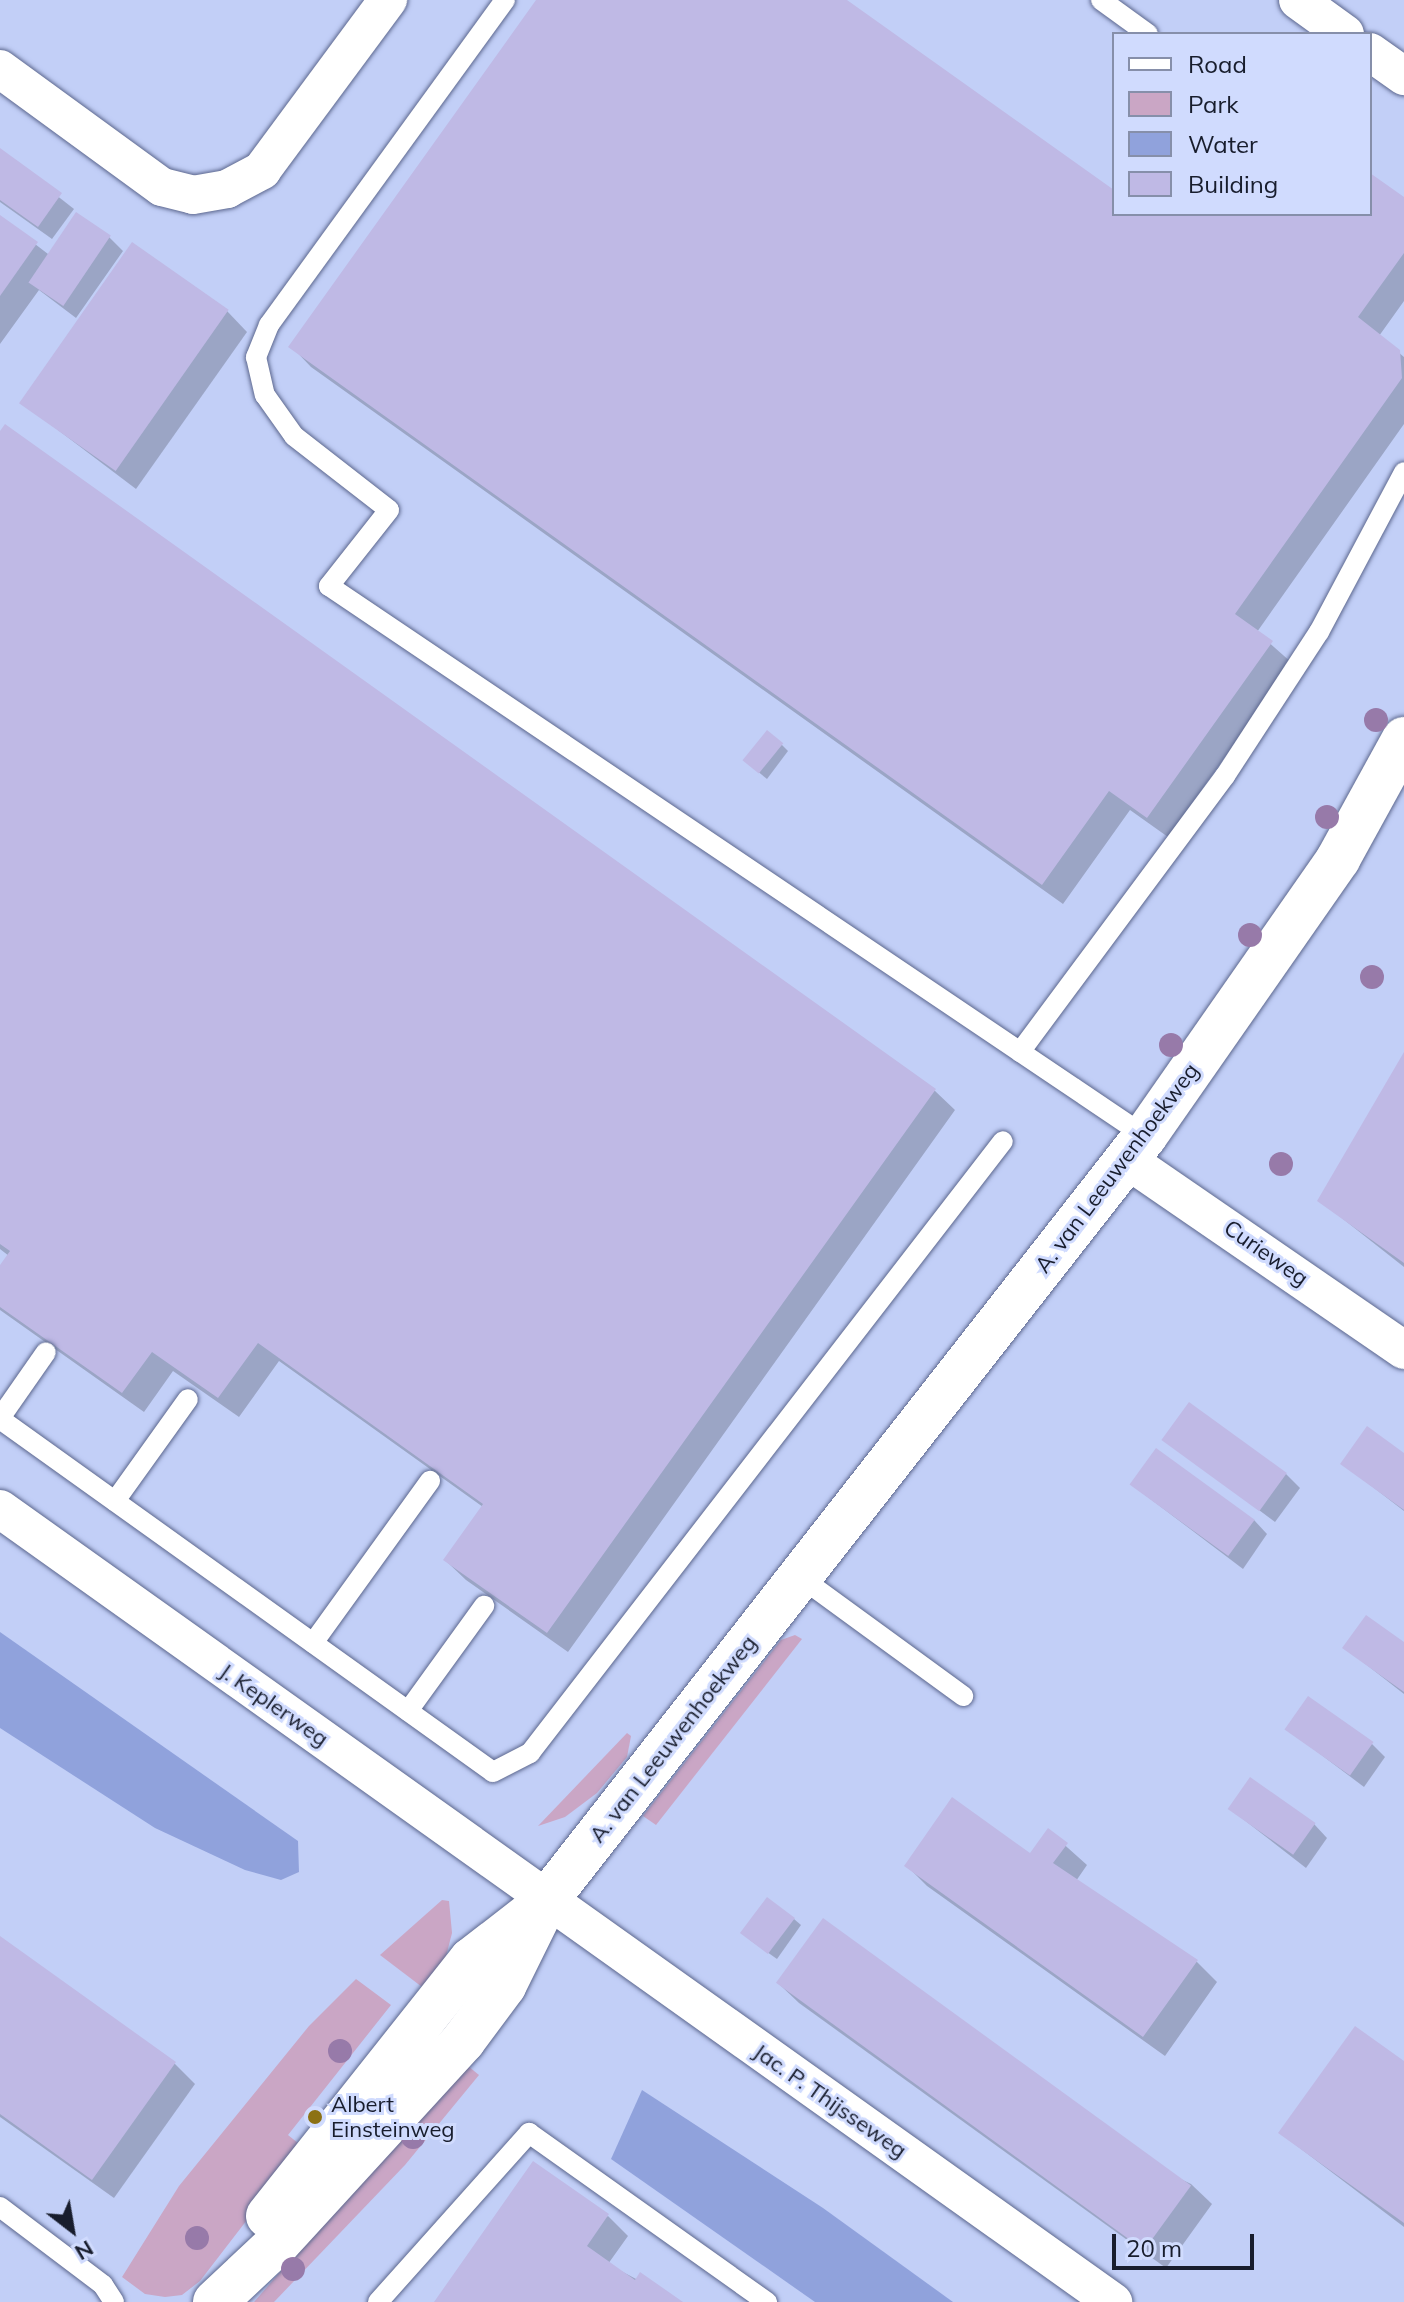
<!DOCTYPE html>
<html>
<head>
<meta charset="utf-8">
<style>
  body { margin:0 }
  #map { position:relative; width:1404px; height:2302px; overflow:hidden; background:#d0dbfe; font-family:Mulish,sans-serif }
  div>[style] { position:absolute }
  .built>* { inset:0; background:#c2cff7 }
  .green>* { inset:0; background:#caa6c5 }
  .water>* { inset:0; background:#90a2dc }
  .shadow>* { inset:0; background:#0003 }
  .building>* { inset:0; background:#bfb9e5; transform-origin:0 0 }
  .roads { filter:drop-shadow(0 0 2px #5c678e) drop-shadow(0 0 2px #5c678e) }
  .service>* { height:20px; margin:-10px; padding:0 10px; transform-origin:10px; border-radius:10px; background:#fff }
  .minor>* { height:38px; margin:-19px; padding:0 19px; transform-origin:19px; border-radius:19px; background:#fff }
  .tertiary>* { height:44px; margin:-22px; padding:0 22px; transform-origin:22px; border-radius:22px; background:#fff }
  .trees>* { width:24px; height:24px; margin:-12px; border-radius:50%; background:#977aa9 }
  .dots>* { width:22px; height:22px; translate:-50% -50%; box-sizing:border-box; border:4px solid #d0dbfe; border-radius:50% }
  span { translate:-50% -50%; white-space:nowrap; text-align:center; line-height:1.15; -webkit-text-stroke:6px #d0dbfe; paint-order:stroke }
  .street-label { font-size:22px; color:#181d2d }
  .poi-label { font-size:22px; color:#181d2d }
  .left { translate:0 -50%; text-align:left }
  .legend { position:absolute; left:1112px; top:32px; width:260px; height:184px; box-sizing:border-box; background:#d0dbfe; border:2px solid #868faa; margin:0; padding:10px 14px; list-style:none; font-size:24px; color:#181d2d }
  .legend li { display:flex; align-items:center; gap:16px; height:40px }
  .legend b { width:40px; border:2px solid #868faa }
  .north { position:absolute; left:32px; top:2190px; width:80px; height:80px; -webkit-text-stroke:6px #d0dbfe; paint-order:stroke; rotate:149deg; font-size:22px; font-weight:700; line-height:32px; text-align:center; color:#181d2d }
  .north::after { content:''; display:block; margin:auto; width:28px; height:36px; background:#181d2d; clip-path:polygon(50% 0,100% 100%,50% 72%,0 100%) }
  .scale { position:absolute; left:1112px; top:2234px; width:142px; height:36px; box-sizing:border-box; border:4px solid #181d2d; border-top:0; padding-left:10px; font-size:24px; line-height:28px; white-space:nowrap; color:#181d2d; -webkit-text-stroke:6px #d0dbfe; paint-order:stroke }
</style>
</head>
<body>
<div id="map">
  <div class="built">
    <i style="clip-path:polygon(evenodd,0 0,1404px 0,1404px 2302px,0 2302px,0 0,1114px 34px,1370px 34px,1370px 214px,1114px 214px,1114px 34px)"></i>
  </div>
  <div class="green">
    <i style="clip-path:polygon(795px 1635px,802px 1639px,656px 1825px,643px 1816px,781px 1640px)"></i>
    <i style="clip-path:polygon(627px 1733px,631px 1736px,627px 1757px,597px 1793px,565px 1817px,538px 1826px)"></i>
    <i style="clip-path:polygon(442px 1900px,449px 1901px,452px 1933px,443px 1968px,426px 1990px,380px 1955px)"></i>
    <i style="clip-path:polygon(356px 1979px,391px 2005px,288px 2135px,303px 2147px,200px 2281px,182px 2295px,165px 2297px,145px 2294px,122px 2277px,179px 2186px,309px 2026px)"></i>
    <i style="clip-path:polygon(463px 2062px,479px 2075px,405px 2165px,274px 2302px,254px 2302px)"></i>
  </div>
  <div class="water">
    <i style="clip-path:polygon(0 1632px,298px 1841px,299px 1872px,281px 1880px,245px 1870px,155px 1828px,0 1728px)"></i>
    <i style="clip-path:polygon(642px 2090px,823px 2208px,953px 2302px,815px 2302px,611px 2159px)"></i>
  </div>
  <div class="shadow">
    <i style="clip-path:polygon(538px 0,844px 0,1114px 193px,1114px 214px,1370px 214px,1370px 175px,1404px 199px,1404px 301px,1379px 336px,1404px 357px,1404px 424px,1257px 632px,1292px 663px,1168px 837px,1130px 810px,1063px 904px,311px 367px,291px 346px)"></i>
    <i style="clip-path:polygon(0 151px,74px 209px,52px 239px,0 202px)"></i>
    <i style="clip-path:polygon(0 217px,48px 254px,109px 237px,123px 251px,76px 318px,39px 290px,0 344px)"></i>
    <i style="clip-path:polygon(227px 311px,247px 332px,136px 489px,21px 402px)"></i>
    <i style="clip-path:polygon(0 434px,934px 1090px,955px 1110px,568px 1652px,466px 1580px,445px 1560px,483px 1507px,279px 1361px,239px 1417px,173px 1371px,144px 1412px,0 1310px,0 1269px,9px 1256px,0 1249px)"></i>
    <i style="clip-path:polygon(781px 744px,788px 751px,767px 779px,746px 762px)"></i>
    <i style="clip-path:polygon(1404px 1059px,1404px 1267px,1319px 1200px)"></i>
    <i style="clip-path:polygon(1165px 1440px,1286px 1474px,1300px 1488px,1275px 1522px)"></i>
    <i style="clip-path:polygon(1404px 1455px,1404px 1511px,1343px 1464px)"></i>
    <i style="clip-path:polygon(1132px 1485px,1254px 1520px,1267px 1534px,1243px 1569px)"></i>
    <i style="clip-path:polygon(1404px 1645px,1404px 1694px,1345px 1648px)"></i>
    <i style="clip-path:polygon(1287px 1729px,1372px 1744px,1385px 1757px,1364px 1787px)"></i>
    <i style="clip-path:polygon(1230px 1809px,1314px 1824px,1327px 1838px,1306px 1868px)"></i>
    <i style="clip-path:polygon(1049px 1831px,1087px 1865px,1076px 1881px,1197px 1962px,1217px 1982px,1165px 2056px,927px 1886px,907px 1866px,1031px 1856px)"></i>
    <i style="clip-path:polygon(794px 1919px,801px 1925px,777px 1959px,750px 1940px)"></i>
    <i style="clip-path:polygon(0 1939px,175px 2064px,195px 2084px,114px 2198px,0 2117px)"></i>
    <i style="clip-path:polygon(778px 1983px,1191px 2184px,1212px 2204px,1166px 2268px,799px 2003px)"></i>
    <i style="clip-path:polygon(1404px 2064px,1404px 2227px,1280px 2133px)"></i>
    <i style="clip-path:polygon(608px 2216px,628px 2236px,608px 2264px,679px 2302px,436px 2302px)"></i>
  </div>
  <div class="building">
    <i style="clip-path:polygon(536px 0,847px 0,1114px 190px,1114px 214px,1370px 214px,1370px 173px,1404px 197px,1404px 253px,1358px 317px,1400px 350px,1402px 378px,1235px 614px,1273px 641px,1147px 818px,1109px 791px,1042px 885px,288px 347px)"></i>
    <i style="clip-path:polygon(0 148px,62px 193px,38px 227px,0 200px)"></i>
    <i style="left:76px;top:212px;width:42px;height:85px;rotate:34deg"></i>
    <i style="clip-path:polygon(0 215px,38px 242px,0 296px)"></i>
    <i style="left:132px;top:242px;width:118px;height:197px;rotate:35deg"></i>
    <i style="clip-path:polygon(5px 424px,936px 1089px,547px 1633px,443px 1560px,483px 1504px,258px 1343px,218px 1398px,152px 1352px,122px 1393px,0 1307px,0 1265px,10px 1251px,0 1244px,0 431px)"></i>
    <i style="left:767px;top:730px;width:21px;height:39px;rotate:39deg"></i>
    <i style="clip-path:polygon(1404px 1052px,1404px 1263px,1317px 1201px)"></i>
    <i style="left:1189px;top:1402px;width:121px;height:47px;rotate:36deg"></i>
    <i style="clip-path:polygon(1367px 1426px,1404px 1453px,1404px 1510px,1340px 1464px)"></i>
    <i style="left:1156px;top:1448px;width:122px;height:45px;rotate:36deg"></i>
    <i style="clip-path:polygon(1366px 1615px,1404px 1642px,1404px 1692px,1342px 1648px)"></i>
    <i style="left:1308px;top:1696px;width:80px;height:41px;rotate:35deg"></i>
    <i style="left:1250px;top:1777px;width:80px;height:39px;rotate:35deg"></i>
    <i style="clip-path:polygon(952px 1797px,1030px 1853px,1048px 1828px,1068px 1843px,1053px 1863px,1198px 1960px,1143px 2037px,904px 1866px)"></i>
    <i style="left:767px;top:1897px;width:35px;height:45px;rotate:37deg"></i>
    <i style="left:823px;top:1918px;width:455px;height:80px;rotate:36deg"></i>
    <i style="clip-path:polygon(0 1936px,176px 2062px,92px 2180px,0 2114px)"></i>
    <i style="clip-path:polygon(1355px 2026px,1404px 2061px,1404px 2223px,1278px 2133px)"></i>
    <i style="clip-path:polygon(533px 2161px,609px 2214px,587px 2246px,635px 2280px,640px 2272px,683px 2302px,434px 2302px)"></i>
  </div>
  <div class="roads">
    <div class="service">
      <i style="left:505px;top:0;width:402px;rotate:126deg"></i>
      <i style="left:269px;top:325px;width:35px;rotate:112deg"></i>
      <i style="left:256px;top:357px;width:39px;rotate:77deg"></i>
      <i style="left:265px;top:395px;width:50px;rotate:54.7deg"></i>
      <i style="left:294px;top:436px;width:120px;rotate:37.9deg"></i>
      <i style="left:389px;top:510px;width:97px;rotate:128.3deg"></i>
      <i style="left:329px;top:586px;width:984px;rotate:33.98deg"></i>
      <i style="left:1101px;top:0;width:58px;rotate:35.9deg"></i>
      <i style="left:1020px;top:1052px;width:344px;rotate:-53.4deg"></i>
      <i style="left:1225px;top:776px;width:172px;rotate:-56.9deg"></i>
      <i style="left:1319px;top:632px;width:181px;rotate:-62deg"></i>
      <i style="left:0;top:1418px;width:80px;rotate:-55.1deg"></i>
      <i style="left:0;top:1419px;width:606px;rotate:35.6deg"></i>
      <i style="left:493px;top:1772px;width:42px;rotate:-27.2deg"></i>
      <i style="left:530px;top:1753px;width:773px;rotate:-52.3deg"></i>
      <i style="left:115px;top:1501px;width:125px;rotate:-54.4deg"></i>
      <i style="left:800px;top:1577px;width:202px;rotate:36.1deg"></i>
      <i style="left:313px;top:1643px;width:200px;rotate:-54.2deg"></i>
      <i style="left:408px;top:1711px;width:130px;rotate:-54.1deg"></i>
      <i style="left:0;top:2207px;width:129px;rotate:37.1deg"></i>
      <i style="left:103px;top:2285px;width:20px;rotate:57deg"></i>
      <i style="left:378px;top:2302px;width:227px;rotate:-48.2deg"></i>
      <i style="left:529px;top:2133px;width:292px;rotate:35.4deg"></i>
    </div>
    <div class="minor">
      <i style="left:1298px;top:0;width:58px;rotate:35.9deg"></i>
      <i style="left:1370px;top:52px;width:42px;rotate:35.2deg"></i>
      <i style="left:0;top:69px;width:200px;rotate:36.1deg"></i>
      <i style="left:162px;top:187px;width:32px;rotate:14deg"></i>
      <i style="left:193px;top:195px;width:35px;rotate:-10deg"></i>
      <i style="left:227px;top:189px;width:40px;rotate:-28deg"></i>
      <i style="left:262px;top:170px;width:212px;rotate:-53.5deg"></i>
      <i style="left:1126px;top:1159px;width:337px;rotate:34.5deg"></i>
      <i style="left:0;top:1509px;width:1367px;rotate:35.47deg"></i>
    </div>
    <div class="tertiary">
      <i style="left:268px;top:2216px;width:327px;rotate:-51.6deg"></i>
      <i style="left:471px;top:1960px;width:85px;rotate:-37.8deg"></i>
      <i style="left:215px;top:2302px;width:88px;rotate:-43.2deg"></i>
      <i style="left:279px;top:2242px;width:273px;rotate:-47.5deg"></i>
      <i style="left:463px;top:2041px;width:69px;rotate:-53.3deg"></i>
      <i style="left:504px;top:1986px;width:95px;rotate:-63.7deg"></i>
      <i style="left:546px;top:1901px;width:972px;rotate:-51.94deg"></i>
      <i style="left:1145px;top:1136px;width:338px;rotate:-55.1deg"></i>
      <i style="left:1338px;top:859px;width:137px;rotate:-61.2deg"></i>
    </div>
  </div>
  <div class="trees">
    <i style="left:1376px;top:720px"></i>
    <i style="left:1327px;top:817px"></i>
    <i style="left:1250px;top:935px"></i>
    <i style="left:1372px;top:977px"></i>
    <i style="left:1171px;top:1045px"></i>
    <i style="left:1281px;top:1164px"></i>
    <i style="left:340px;top:2051px"></i>
    <i style="left:413px;top:2137px"></i>
    <i style="left:197px;top:2238px"></i>
    <i style="left:293px;top:2269px"></i>
  </div>
  <div class="dots">
    <i style="left:315px;top:2117px;background:#8c7114"></i>
  </div>
  <div class="street-label">
    <span style="left:1117px;top:1168px;rotate:-53deg">A. van Leeuwenhoekweg</span>
    <span style="left:1266px;top:1253px;rotate:35deg">Curieweg</span>
    <span style="left:274px;top:1705px;rotate:35deg">J. Keplerweg</span>
    <span style="left:673px;top:1739px;rotate:-52deg">A. van Leeuwenhoekweg</span>
    <span style="left:830px;top:2101px;rotate:35deg">Jac. P. Thijsseweg</span>
  </div>
  <div class="poi-label">
    <span class="left" style="left:331px;top:2117px">Albert<br>Einsteinweg</span>
  </div>
  <ul class="legend">
  <li><b style="height:10px;background:#fff"></b>Road</li>
  <li><b style="height:22px;background:#caa6c5"></b>Park</li>
  <li><b style="height:22px;background:#90a2dc"></b>Water</li>
  <li><b style="height:22px;background:#bfb9e5"></b>Building</li>
  </ul>
  <div class="north">N</div>
  <div class="scale">20 m</div>
</div>
</body>
</html>
